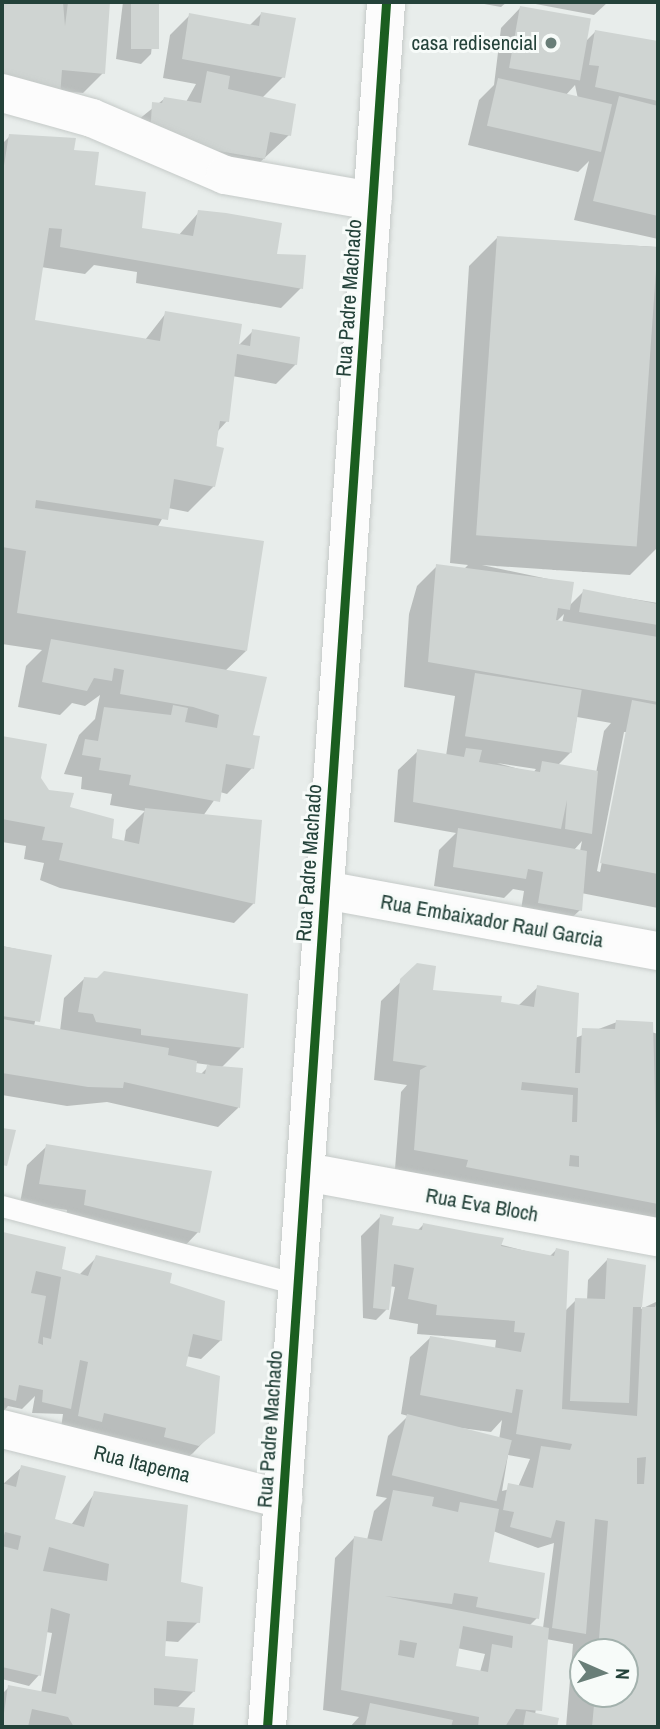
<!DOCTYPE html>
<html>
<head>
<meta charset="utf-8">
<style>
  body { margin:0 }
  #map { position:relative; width:660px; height:1729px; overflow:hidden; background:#e8edeb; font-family:"Archivo Narrow",sans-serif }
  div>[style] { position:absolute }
  .shadow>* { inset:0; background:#0003 }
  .building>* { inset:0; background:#cfd4d2; transform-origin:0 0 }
  .roads { filter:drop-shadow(0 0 2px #c5cac8) drop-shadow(0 0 2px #c5cac8) }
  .lane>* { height:21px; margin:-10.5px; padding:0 10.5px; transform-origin:10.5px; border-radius:10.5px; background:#fcfcfc }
  .street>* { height:38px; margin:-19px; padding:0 19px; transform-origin:19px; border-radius:19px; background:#fcfcfc }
  .cycleway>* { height:9px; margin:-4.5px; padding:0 4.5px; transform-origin:4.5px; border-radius:4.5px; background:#1b5e20 }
  .dots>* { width:19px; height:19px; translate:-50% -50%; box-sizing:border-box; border:4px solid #f7fbf9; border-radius:50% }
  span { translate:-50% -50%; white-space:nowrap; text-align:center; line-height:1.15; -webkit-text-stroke:6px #f7fbf9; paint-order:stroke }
  .poi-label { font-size:21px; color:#24423a }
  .right { translate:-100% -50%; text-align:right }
  .street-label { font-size:21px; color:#24423a }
  .frame { position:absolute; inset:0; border:4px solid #24423a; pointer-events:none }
  .north { position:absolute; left:569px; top:1638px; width:70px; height:70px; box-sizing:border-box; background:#f7fbf9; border:2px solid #a3b1ad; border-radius:50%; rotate:93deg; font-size:19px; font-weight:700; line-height:28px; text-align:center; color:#24423a }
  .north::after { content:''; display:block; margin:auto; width:24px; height:32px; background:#697e78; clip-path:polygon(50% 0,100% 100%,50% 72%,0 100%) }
</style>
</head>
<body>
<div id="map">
  <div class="shadow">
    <i style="clip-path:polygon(2px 2px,109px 2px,103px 73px,83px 93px,59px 91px,2px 109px)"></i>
    <i style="clip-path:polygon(123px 2px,157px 2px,151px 54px,141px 64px,116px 59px)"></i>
    <i style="clip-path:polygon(473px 2px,507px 2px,501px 7px)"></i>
    <i style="clip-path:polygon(525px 2px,608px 2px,594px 15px)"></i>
    <i style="clip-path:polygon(evenodd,520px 8px,586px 41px,595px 32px,658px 42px,658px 239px,574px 220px,589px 161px,578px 172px,468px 145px,479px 100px,494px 85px,501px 28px,520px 8px,575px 85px,578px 99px,565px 96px,575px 85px)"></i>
    <i style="clip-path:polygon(262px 13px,283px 77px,262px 98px,289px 135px,243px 178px,133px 124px,164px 99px,186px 102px,196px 84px,163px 78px,170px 35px,190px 15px,249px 26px)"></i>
    <i style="clip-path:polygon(10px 136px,72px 151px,93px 187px,140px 230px,178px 236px,199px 212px,275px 256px,301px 288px,281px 308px,136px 283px,137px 272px,94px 265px,85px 274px,41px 267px,33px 321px,145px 340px,166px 313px,237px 347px,253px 331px,296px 364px,276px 384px,232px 376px,227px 421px,217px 432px,214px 486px,188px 512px,168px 508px,157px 528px,246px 651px,225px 671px,251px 736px,252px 768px,227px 794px,220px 792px,203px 816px,254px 903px,234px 923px,60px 888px,40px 880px,44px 863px,24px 859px,26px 846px,2px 842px,2px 737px,45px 745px,39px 779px,48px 792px,110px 840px,124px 842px,126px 830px,145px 811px,110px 805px,112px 794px,81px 789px,82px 777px,64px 774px,79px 735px,95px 719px,100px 695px,85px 706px,72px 703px,60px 715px,18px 707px,26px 666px,42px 650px,2px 644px,2px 144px)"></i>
    <i style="clip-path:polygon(evenodd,497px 238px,658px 247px,658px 547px,630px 575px,482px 565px,572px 584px,568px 607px,584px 591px,658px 603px,658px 908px,581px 893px,580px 910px,560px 929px,519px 922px,524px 891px,513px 889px,504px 898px,434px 886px,439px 850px,456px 833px,394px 822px,398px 770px,418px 751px,446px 756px,455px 696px,404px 687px,409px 614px,417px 586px,437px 566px,462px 571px,468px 565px,450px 563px,469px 266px,497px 238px,564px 614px,562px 623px,556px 622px,564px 614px,497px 238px,577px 717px,611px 723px,604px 731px,596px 773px,557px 766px,571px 752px,577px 717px,497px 238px,624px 732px,627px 732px,600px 872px,597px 871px,624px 732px,497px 238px,497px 763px,536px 769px,533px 773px,497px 763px,497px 238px,582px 841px,580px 851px,574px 850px,582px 841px)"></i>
    <i style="clip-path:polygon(evenodd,2px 946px,50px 956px,34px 1026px,60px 1031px,64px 998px,84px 979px,242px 1047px,221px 1068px,241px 1070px,238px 1108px,218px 1127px,107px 1102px,67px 1106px,2px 1095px,2px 946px,195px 1063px,210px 1065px,200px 1075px,194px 1073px,195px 1063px)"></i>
    <i style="clip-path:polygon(418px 965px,430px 991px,518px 1006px,538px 987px,575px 1038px,617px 1022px,658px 1034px,658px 1233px,395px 1169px,401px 1092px,407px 1085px,374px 1080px,381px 1001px)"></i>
    <i style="clip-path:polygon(47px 1146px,198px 1232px,179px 1252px,65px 1225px,67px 1210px,20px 1203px,27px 1165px)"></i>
    <i style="clip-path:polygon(evenodd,381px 1216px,390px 1227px,417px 1231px,423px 1225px,549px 1257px,556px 1250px,565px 1311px,576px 1300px,587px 1300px,588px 1280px,607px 1260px,644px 1266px,641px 1309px,658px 1301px,658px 1727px,566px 1727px,573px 1644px,546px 1639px,535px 1715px,557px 1719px,555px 1727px,350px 1727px,359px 1717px,323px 1710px,335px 1558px,354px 1538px,367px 1540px,374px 1511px,387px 1498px,376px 1496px,388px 1436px,408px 1416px,401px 1414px,410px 1357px,431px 1337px,495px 1349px,496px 1340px,417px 1334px,418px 1324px,389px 1319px,395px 1287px,389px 1286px,387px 1309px,376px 1320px,363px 1318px,361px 1236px,381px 1216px,502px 1420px,499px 1440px,446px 1426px,491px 1432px,502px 1420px,381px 1216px,508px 1455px,530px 1459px,518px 1487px,502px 1491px,508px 1455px,381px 1216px,493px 1531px,538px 1548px,554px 1543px,543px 1628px,530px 1625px,537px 1618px,487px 1563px,493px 1531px,381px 1216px,457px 1648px,485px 1654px,480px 1672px,454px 1667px,457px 1648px,381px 1216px,583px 1652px,625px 1652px,625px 1694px,583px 1694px,583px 1652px)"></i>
    <i style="clip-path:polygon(4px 1234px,60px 1270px,79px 1275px,97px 1257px,168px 1284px,221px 1340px,201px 1359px,186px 1356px,184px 1367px,213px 1432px,193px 1453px,178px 1465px,60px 1435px,63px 1414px,32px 1413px,35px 1396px,22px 1409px,8px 1406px,2px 1413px)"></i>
    <i style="clip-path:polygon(22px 1467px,53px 1520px,71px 1525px,95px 1493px,179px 1584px,198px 1622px,178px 1642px,164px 1641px,163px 1657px,194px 1691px,176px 1709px,193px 1710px,190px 1727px,2px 1727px,2px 1694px,9px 1687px,41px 1693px,52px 1633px,46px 1632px,39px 1675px,29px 1686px,2px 1679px,2px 1485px)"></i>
  </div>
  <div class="building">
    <i style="clip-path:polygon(2px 2px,63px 2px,65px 26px,68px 2px,110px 2px,105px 74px,62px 70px,60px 96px,2px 87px)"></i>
    <i style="left:131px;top:2px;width:28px;height:47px"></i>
    <i style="left:520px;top:6px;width:72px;height:63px;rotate:10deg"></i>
    <i style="clip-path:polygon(261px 12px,296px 18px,285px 78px,182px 59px,189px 13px,259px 26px)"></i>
    <i style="clip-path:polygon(595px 30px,658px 41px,658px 101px,595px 87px,599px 66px,589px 65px)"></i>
    <i style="clip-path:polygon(207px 71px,230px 76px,228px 89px,296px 104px,291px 136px,270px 132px,265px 159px,150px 139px,152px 102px,162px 103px,164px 97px,201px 103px)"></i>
    <i style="left:498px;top:78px;width:117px;height:49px;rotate:13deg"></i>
    <i style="clip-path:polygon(619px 96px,658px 106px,658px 216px,593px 201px)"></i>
    <i style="clip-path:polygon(9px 134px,76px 138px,74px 150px,99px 152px,95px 185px,146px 192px,142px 228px,193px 236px,198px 210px,226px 213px,282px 223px,277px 254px,306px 255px,303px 289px,60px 247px,62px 229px,49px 228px,35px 320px,160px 341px,165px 311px,242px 324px,239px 344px,250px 346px,252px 329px,300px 337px,297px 365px,237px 354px,229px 422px,220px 421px,216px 446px,224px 448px,215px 487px,174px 479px,168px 520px,36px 500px,35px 508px,264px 541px,247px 651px,17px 613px,26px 551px,2px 547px,2px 178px)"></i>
    <i style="left:497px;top:236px;width:161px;height:300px;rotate:4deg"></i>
    <i style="clip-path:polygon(436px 564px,574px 582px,570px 610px,558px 608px,556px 620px,658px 637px,658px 702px,428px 662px)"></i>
    <i style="clip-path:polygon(583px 589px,658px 604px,658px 625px,579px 612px)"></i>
    <i style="clip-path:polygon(51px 639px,267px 677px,253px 735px,260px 736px,254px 769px,226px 764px,220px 802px,129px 785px,131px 775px,99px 770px,101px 758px,82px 755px,85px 739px,98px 741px,104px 707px,171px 715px,173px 705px,188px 708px,185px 722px,217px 728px,219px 715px,193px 707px,120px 694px,124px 670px,114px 668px,112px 681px,94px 678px,87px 691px,42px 682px)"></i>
    <i style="left:475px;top:673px;width:108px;height:64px;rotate:9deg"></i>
    <i style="clip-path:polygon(632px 700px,658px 705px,658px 874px,600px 863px)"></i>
    <i style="clip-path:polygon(2px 736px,47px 744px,41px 778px,49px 790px,74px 793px,70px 807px,114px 819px,112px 838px,139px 844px,145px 808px,262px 820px,255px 904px,59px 860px,63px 843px,42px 840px,45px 827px,2px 819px)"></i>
    <i style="clip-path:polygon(466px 748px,482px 750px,479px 762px,540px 772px,542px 761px,598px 771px,592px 834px,565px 829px,567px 800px,561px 829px,413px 802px,417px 749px,464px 757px)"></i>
    <i style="clip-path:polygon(458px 828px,587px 851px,582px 911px,538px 903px,543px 872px,528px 869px,526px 879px,453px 867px)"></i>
    <i style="clip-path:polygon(2px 946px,52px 955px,40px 1022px,2px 1016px)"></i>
    <i style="clip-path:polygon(evenodd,417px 963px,436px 966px,433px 990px,502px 996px,501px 1002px,534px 1007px,537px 985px,579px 993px,575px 1073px,580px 1073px,582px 1028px,615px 1029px,616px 1020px,653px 1022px,658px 1204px,466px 1167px,468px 1160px,414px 1150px,420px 1070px,427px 1066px,393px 1061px,400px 979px,417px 963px,522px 1082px,578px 1088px,577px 1122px,572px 1122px,573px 1095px,521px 1090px,522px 1082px,417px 963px,570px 1155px,579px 1156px,579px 1167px,569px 1166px,570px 1155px)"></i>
    <i style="clip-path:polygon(104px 971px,248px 994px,244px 1048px,141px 1035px,141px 1029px,96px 1022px,93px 1014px,78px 1012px,84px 977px,97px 978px)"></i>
    <i style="clip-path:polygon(2px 1019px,169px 1048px,168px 1055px,197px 1061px,196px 1072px,205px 1074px,207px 1065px,243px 1068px,240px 1108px,124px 1082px,123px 1088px,88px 1087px,2px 1073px)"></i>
    <i style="clip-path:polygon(2px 1128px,16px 1130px,7px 1166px,2px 1165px)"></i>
    <i style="clip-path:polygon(46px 1144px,212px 1171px,200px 1233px,84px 1205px,86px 1190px,39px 1184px)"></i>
    <i style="clip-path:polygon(evenodd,380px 1214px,394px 1217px,392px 1225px,422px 1230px,423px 1223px,475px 1233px,504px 1238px,501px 1246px,554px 1256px,556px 1248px,569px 1251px,562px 1409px,637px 1416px,642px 1307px,655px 1307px,658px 1299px,658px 1727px,592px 1727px,595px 1694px,625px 1694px,625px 1652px,598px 1652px,608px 1521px,595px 1519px,586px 1634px,552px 1628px,565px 1522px,556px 1520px,551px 1538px,510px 1527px,514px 1512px,503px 1510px,508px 1483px,533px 1488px,541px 1446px,570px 1450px,572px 1444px,516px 1434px,523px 1390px,516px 1389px,512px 1413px,420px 1395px,430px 1336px,521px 1352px,525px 1333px,514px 1332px,515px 1321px,436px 1315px,437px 1305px,408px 1299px,414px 1268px,394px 1264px,389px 1310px,373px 1308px,380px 1214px,646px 1457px,644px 1484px,637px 1484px,637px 1458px,646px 1457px)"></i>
    <i style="clip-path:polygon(evenodd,3px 1232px,66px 1247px,62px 1269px,88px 1276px,96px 1255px,172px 1273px,170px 1283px,225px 1301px,222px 1341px,193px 1334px,186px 1366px,220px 1376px,215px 1433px,199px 1446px,164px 1437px,166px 1428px,104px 1413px,102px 1422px,78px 1416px,88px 1362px,80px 1360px,71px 1409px,42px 1402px,43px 1390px,19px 1385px,16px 1401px,2px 1397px,3px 1232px,36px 1271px,61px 1277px,51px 1339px,43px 1337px,43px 1345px,38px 1343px,46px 1296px,31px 1293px,36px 1271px)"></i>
    <i style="clip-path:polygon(607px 1258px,646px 1265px,642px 1307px,633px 1307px,629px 1403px,570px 1401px,575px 1298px,605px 1299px)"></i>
    <i style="left:407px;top:1414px;width:108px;height:63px;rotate:14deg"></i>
    <i style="clip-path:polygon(evenodd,21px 1465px,66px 1476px,55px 1519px,84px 1527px,94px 1491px,188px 1505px,181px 1582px,203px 1587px,200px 1623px,167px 1621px,165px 1656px,198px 1659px,195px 1692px,154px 1688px,154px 1705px,195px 1708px,193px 1727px,74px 1727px,68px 1717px,32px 1709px,28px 1727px,2px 1727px,8px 1685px,56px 1694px,70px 1614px,51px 1608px,41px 1676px,2px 1667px,2px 1546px,18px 1550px,21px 1536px,5px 1532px,2px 1542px,2px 1483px,16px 1487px,21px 1465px,49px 1547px,109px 1564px,107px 1581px,43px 1571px,49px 1547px)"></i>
    <i style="clip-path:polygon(evenodd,393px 1490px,434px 1497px,432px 1506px,458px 1512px,460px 1502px,499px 1509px,489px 1562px,545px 1573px,539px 1619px,476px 1607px,478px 1597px,454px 1593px,452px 1604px,385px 1596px,549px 1628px,542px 1711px,516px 1709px,505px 1727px,478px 1727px,479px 1717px,341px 1690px,354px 1536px,382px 1541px,393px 1490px,463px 1626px,513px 1636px,512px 1648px,492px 1644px,488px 1672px,456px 1666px,463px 1626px,393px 1490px,400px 1640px,417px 1643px,414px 1658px,398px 1655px,400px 1640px)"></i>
    <i style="clip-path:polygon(370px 1703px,453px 1720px,451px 1727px,365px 1727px)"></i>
    <i style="clip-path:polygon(526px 1711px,559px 1718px,557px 1727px,523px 1727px)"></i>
  </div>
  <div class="roads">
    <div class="lane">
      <i style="left:2px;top:1206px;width:305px;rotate:14.8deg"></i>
    </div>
    <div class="street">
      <i style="left:2px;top:93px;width:93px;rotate:15.5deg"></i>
      <i style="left:92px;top:118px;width:145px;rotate:23.2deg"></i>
      <i style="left:225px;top:175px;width:150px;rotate:10deg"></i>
      <i style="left:325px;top:890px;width:339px;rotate:10.4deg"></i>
      <i style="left:306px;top:1172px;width:358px;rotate:10.5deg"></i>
      <i style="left:2px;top:1429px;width:290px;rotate:14deg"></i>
      <i style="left:267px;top:1727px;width:1729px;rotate:-86.05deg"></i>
    </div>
  </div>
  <div class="cycleway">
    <i style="left:267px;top:1727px;width:1729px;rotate:-86.05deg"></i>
  </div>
  <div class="dots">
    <i style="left:551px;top:43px;background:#697e78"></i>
  </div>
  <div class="poi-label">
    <span class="right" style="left:537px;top:43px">casa redisencial</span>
  </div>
  <div class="street-label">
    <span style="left:349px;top:298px;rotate:-86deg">Rua Padre Machado</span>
    <span style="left:309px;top:863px;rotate:-86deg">Rua Padre Machado</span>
    <span style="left:492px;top:921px;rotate:10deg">Rua Embaixador Raul Garcia</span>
    <span style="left:482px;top:1205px;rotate:10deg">Rua Eva Bloch</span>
    <span style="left:270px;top:1429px;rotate:-86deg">Rua Padre Machado</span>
    <span style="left:142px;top:1464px;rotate:14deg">Rua Itapema</span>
  </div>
  <div class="frame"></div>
  <div class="north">N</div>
</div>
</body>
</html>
